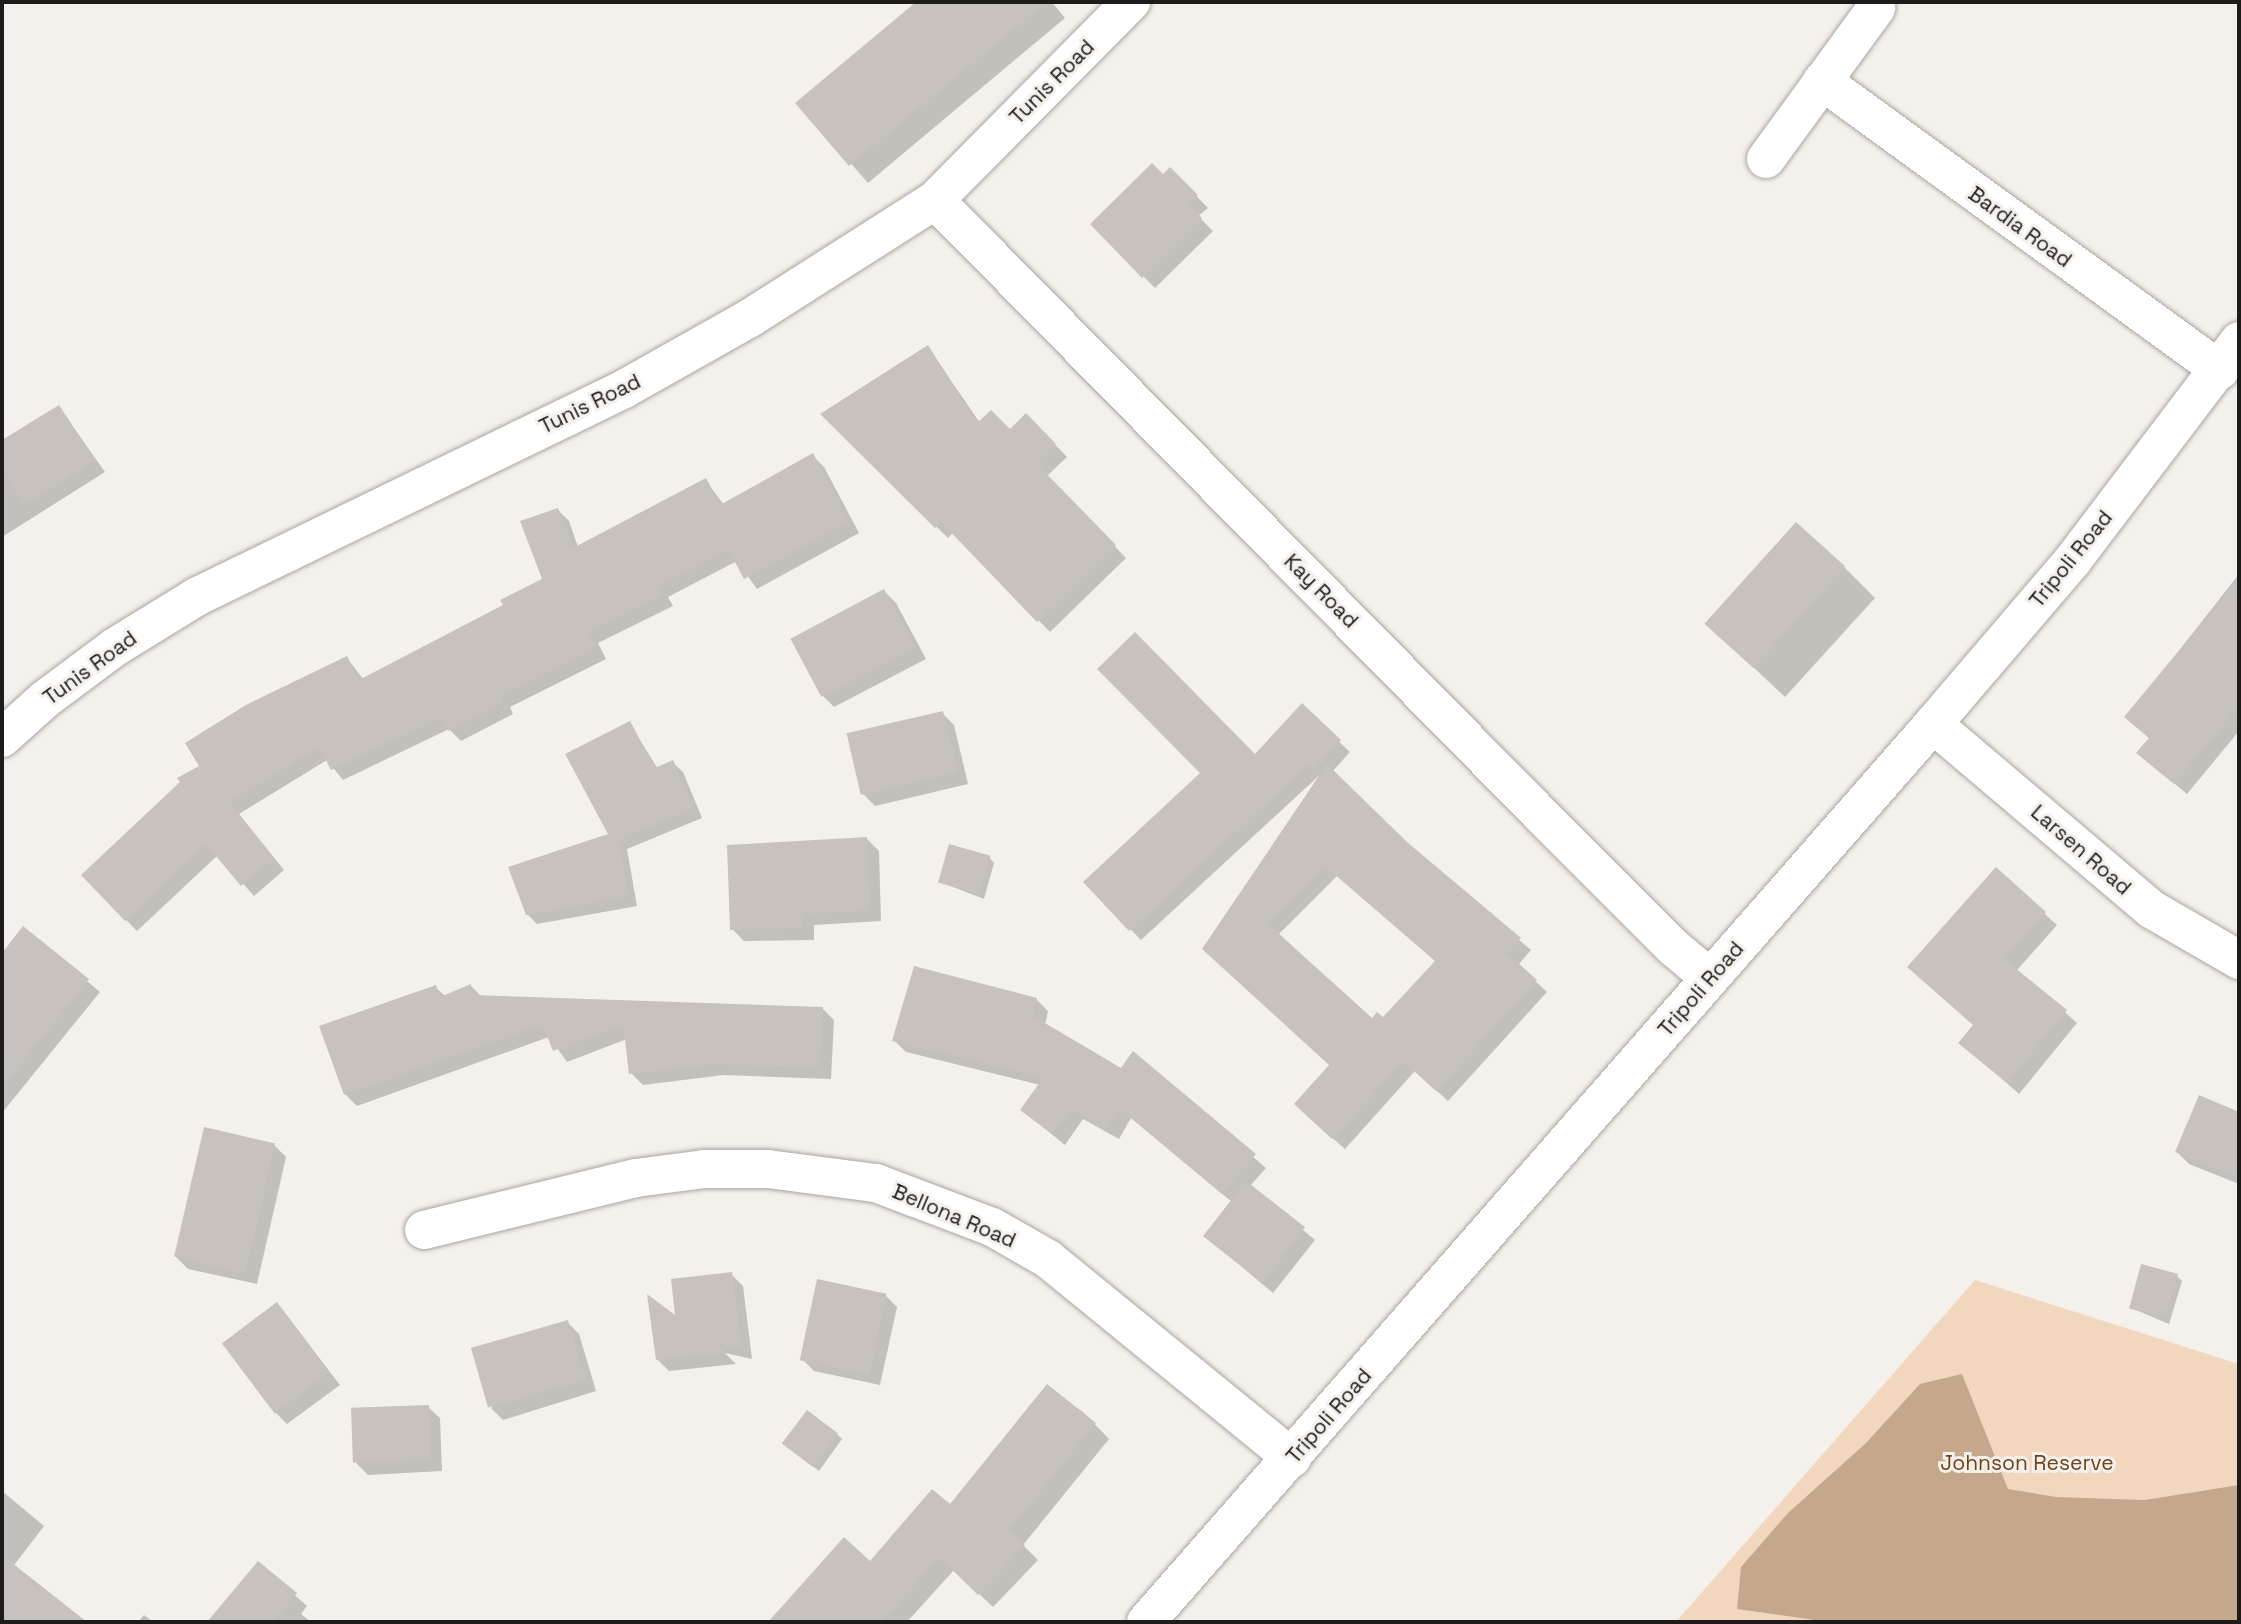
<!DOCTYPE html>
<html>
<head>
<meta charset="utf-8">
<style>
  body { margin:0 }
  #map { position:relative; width:2241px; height:1624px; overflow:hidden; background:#f4f0ec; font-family:"Space Grotesk",sans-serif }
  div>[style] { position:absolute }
  .green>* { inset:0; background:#f2d7bf }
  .forest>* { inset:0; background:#c5a78b }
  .shadow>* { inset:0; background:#0003 }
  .building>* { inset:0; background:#c7c2be; transform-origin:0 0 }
  .roads { filter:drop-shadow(0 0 2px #aaa5a1) drop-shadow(0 0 2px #aaa5a1) }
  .minor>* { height:38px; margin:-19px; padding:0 19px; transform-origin:19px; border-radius:19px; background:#fff }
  span { translate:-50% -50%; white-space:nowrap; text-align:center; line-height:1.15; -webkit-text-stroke:6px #f4f0ec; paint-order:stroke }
  .street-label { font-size:21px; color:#1e1c1b }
  .park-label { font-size:21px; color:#6d4315 }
  .frame { position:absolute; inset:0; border:4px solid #1e1c1b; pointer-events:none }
</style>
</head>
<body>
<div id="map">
  <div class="green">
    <i style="clip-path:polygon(1975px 1280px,2239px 1364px,2239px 1622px,1676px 1622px)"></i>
  </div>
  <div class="forest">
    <i style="clip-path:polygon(1962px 1374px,2008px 1489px,2056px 1497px,2145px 1500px,2239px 1485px,2239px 1622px,1829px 1622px,1737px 1609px,1741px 1567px,1788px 1513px,1865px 1444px,1920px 1384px)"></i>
  </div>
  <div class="shadow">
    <i style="clip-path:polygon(919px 2px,1052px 2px,1065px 18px,868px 183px,798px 103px)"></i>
    <i style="clip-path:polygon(1170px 169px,1208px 208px,1198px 216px,1213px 231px,1155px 288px,1092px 224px)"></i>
    <i style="clip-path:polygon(928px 347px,980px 423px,1010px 431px,1026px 415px,1067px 457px,1047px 476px,1126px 558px,1050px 632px,953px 533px,948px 538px,823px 414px)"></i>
    <i style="clip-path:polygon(59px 407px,105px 472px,2px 537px,2px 441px)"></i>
    <i style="clip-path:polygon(813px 456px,824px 467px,859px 533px,757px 589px,737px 561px,668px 597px,673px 606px,598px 643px,606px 659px,510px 707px,513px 714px,461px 741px,449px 729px,343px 780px,327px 760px,239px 814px,284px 870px,254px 896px,218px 855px,137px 931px,83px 875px,201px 766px,347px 658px,364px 680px,505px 606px,544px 580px,558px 510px,569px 521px,578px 547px,706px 481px,724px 505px)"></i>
    <i style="clip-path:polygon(1844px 567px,1875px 598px,1785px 697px,1707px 624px)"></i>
    <i style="clip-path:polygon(2239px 574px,2239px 731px,2187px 794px,2151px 764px,2150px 739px,2127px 717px)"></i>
    <i style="clip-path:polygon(884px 591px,896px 603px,926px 659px,834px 707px,823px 696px)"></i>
    <i style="clip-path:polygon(evenodd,1302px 706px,1350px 752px,1332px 772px,1405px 843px,1531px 950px,1518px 965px,1547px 992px,1448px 1101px,1415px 1071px,1345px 1149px,1307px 1116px,1331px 1065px,1215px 960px,1323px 772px,1141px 940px,1085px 882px,1255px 756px,1302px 706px,1337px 876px,1437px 962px,1383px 1019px,1372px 1021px,1278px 935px,1337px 876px)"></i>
    <i style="clip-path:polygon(942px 713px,954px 725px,968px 784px,875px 806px,863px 794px)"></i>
    <i style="clip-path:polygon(629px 723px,658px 769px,673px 763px,683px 772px,702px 818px,627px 849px,637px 906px,537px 924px,527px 914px,610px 836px)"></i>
    <i style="clip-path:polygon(867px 839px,879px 851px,881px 921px,814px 925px,814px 940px,744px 941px,732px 929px)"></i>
    <i style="clip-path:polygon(989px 857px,994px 863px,984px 899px,940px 882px)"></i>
    <i style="clip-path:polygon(1996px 870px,2057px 925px,2017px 970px,2077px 1023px,2019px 1094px,1961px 1043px,1975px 1026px)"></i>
    <i style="clip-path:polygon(24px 928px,100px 992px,2px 1113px,2px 955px)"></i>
    <i style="clip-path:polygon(471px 986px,482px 997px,822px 1008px,834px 1020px,831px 1079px,723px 1075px,643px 1085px,631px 1073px,627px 1039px,567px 1062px,549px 1037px,357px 1106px,345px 1094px,435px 987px,445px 996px)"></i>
    <i style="clip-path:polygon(1036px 999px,1048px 1011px,1045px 1025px,1122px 1070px,1133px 1053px,1266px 1168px,1250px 1186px,1315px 1240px,1273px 1293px,1205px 1236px,1232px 1202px,1131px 1118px,1119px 1139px,1083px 1119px,1065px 1145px,1022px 1110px,1040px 1085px,906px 1052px,894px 1040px)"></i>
    <i style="clip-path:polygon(2200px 1097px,2239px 1114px,2239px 1184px,2189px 1164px,2177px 1152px)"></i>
    <i style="clip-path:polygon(274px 1145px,286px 1157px,257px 1284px,188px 1269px,176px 1257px)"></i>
    <i style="clip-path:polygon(731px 1274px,743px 1286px,752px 1359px,725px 1353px,736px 1364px,669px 1371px,657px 1359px,677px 1318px)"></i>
    <i style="clip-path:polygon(2177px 1276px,2182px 1281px,2169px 1324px,2129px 1307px)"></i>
    <i style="clip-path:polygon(885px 1295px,897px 1307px,880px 1385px,814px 1371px,802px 1359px)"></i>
    <i style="clip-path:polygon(277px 1304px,340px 1385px,287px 1424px,275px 1412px)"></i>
    <i style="clip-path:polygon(567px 1322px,579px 1334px,596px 1391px,503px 1420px,491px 1408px)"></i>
    <i style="clip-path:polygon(1047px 1387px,1083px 1412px,1109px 1439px,1023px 1545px,1038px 1560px,993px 1607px,954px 1570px,907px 1622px,772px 1622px,844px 1540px,870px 1563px,950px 1507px)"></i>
    <i style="clip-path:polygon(428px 1407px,440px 1418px,442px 1471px,368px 1475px,356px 1463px)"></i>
    <i style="clip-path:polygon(837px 1434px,842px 1439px,819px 1471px,790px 1449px)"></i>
    <i style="clip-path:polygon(2px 1491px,44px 1526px,2px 1581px)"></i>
    <i style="clip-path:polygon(258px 1563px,307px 1606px,301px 1614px,311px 1622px,210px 1622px)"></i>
    <i style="clip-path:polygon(144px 1615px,153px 1622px,138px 1622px)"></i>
  </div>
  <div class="building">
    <i style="clip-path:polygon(916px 2px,1046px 2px,849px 166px,795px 103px)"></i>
    <i style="clip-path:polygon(1152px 163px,1163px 174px,1170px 167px,1198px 195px,1188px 204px,1202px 218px,1142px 278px,1090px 224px)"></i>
    <i style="clip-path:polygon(928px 345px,977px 423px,991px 410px,1010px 429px,1026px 413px,1056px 444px,1036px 463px,1116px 545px,1037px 622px,941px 522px,935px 528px,820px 414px)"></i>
    <i style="clip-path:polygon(59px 405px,95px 460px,24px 505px,2px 470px,2px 440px)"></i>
    <i style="clip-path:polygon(813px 453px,849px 521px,744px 579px,728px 549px,658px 586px,663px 594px,588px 631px,596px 647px,500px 695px,503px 702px,448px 731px,441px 717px,331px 770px,319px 747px,229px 802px,274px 858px,241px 886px,206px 844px,125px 921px,81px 875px,180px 782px,177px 778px,199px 766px,185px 743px,246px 705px,347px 656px,359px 680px,503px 605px,500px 600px,542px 579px,520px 521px,558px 508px,573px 548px,706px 478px,720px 505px)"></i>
    <i style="left:1796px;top:522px;width:66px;height:137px;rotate:42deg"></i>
    <i style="clip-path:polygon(2239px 578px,2239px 706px,2174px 784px,2136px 753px,2149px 738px,2124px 717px)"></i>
    <i style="left:884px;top:589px;width:66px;height:106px;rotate:62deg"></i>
    <i style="clip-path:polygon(1135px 632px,1255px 754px,1302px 703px,1341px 740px,1314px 769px,1308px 764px,1129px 931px,1083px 882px,1200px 773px,1097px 669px)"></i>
    <i style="left:943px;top:711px;width:63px;height:99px;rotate:77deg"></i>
    <i style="clip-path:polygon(630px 721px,655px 768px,673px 760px,694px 808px,619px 839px,628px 896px,526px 915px,508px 867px,608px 834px,565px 754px)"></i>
    <i style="clip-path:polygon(evenodd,1327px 764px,1407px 842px,1521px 938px,1507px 953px,1537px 980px,1436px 1091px,1403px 1061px,1332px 1139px,1294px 1104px,1329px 1065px,1202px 949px,1327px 764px,1325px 866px,1435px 961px,1383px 1017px,1377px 1012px,1372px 1018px,1267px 923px,1325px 866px)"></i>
    <i style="clip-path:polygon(867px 837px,870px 910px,803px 914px,803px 928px,730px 930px,727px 845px)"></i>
    <i style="left:949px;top:844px;width:43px;height:40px;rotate:16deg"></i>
    <i style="clip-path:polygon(1996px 867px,2046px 912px,2004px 959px,2067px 1010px,2007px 1083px,1958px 1043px,1973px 1025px,1907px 967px)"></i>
    <i style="clip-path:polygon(23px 926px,89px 979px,2px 1087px,2px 953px)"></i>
    <i style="clip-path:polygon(914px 966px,1037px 998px,1033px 1016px,1121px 1068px,1133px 1051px,1256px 1154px,1222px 1194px,1119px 1108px,1106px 1129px,1071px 1108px,1052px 1134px,1020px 1110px,1043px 1078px,892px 1041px)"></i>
    <i style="clip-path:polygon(471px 984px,471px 995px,823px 1007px,820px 1067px,710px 1064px,629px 1074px,623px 1024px,553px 1051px,542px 1024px,344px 1095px,319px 1026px,436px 985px,440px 997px)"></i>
    <i style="clip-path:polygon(2199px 1095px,2239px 1112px,2239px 1178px,2175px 1152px)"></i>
    <i style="left:204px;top:1127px;width:73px;height:133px;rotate:13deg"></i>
    <i style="left:1246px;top:1181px;width:75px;height:70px;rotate:38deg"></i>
    <i style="left:2141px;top:1264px;width:38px;height:46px;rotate:15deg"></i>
    <i style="clip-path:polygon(732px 1272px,742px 1348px,713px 1342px,727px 1352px,656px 1360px,647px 1294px,675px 1315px,671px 1279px)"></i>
    <i style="left:817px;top:1279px;width:71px;height:83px;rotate:12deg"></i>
    <i style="left:277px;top:1302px;width:88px;height:69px;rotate:53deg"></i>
    <i style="left:568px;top:1320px;width:62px;height:101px;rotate:74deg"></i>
    <i style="clip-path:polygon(1047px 1384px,1096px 1423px,1009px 1530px,1025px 1545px,978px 1595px,939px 1557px,881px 1622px,768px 1622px,844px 1537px,870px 1561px,932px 1489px,950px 1504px)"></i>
    <i style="left:429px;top:1405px;width:55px;height:78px;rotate:88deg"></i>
    <i style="left:807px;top:1410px;width:39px;height:42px;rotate:37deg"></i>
    <i style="clip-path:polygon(2px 1555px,87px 1622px,2px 1622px)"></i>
    <i style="clip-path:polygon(258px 1561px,297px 1593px,273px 1622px,207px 1622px)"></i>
  </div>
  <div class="roads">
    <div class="minor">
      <i style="left:1822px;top:81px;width:492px;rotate:36deg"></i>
      <i style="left:1766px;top:159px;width:187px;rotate:-53.9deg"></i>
      <i style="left:935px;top:200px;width:861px;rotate:45.42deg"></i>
      <i style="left:1539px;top:813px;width:190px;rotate:45deg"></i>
      <i style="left:1673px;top:947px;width:48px;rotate:40deg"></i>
      <i style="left:1933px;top:724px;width:286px;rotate:40.3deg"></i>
      <i style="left:2151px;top:909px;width:102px;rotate:30.1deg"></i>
      <i style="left:2px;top:738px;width:57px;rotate:-42.1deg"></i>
      <i style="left:44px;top:700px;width:89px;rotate:-36.7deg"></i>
      <i style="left:115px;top:647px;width:97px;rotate:-31.6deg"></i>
      <i style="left:198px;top:596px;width:474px;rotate:-25.9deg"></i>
      <i style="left:624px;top:389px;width:145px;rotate:-29.4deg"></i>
      <i style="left:750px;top:318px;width:219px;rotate:-32.5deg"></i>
      <i style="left:935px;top:200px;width:279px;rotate:-45.3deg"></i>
      <i style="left:424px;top:1230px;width:218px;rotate:-13.8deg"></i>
      <i style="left:636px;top:1178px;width:69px;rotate:-7.5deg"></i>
      <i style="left:704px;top:1169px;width:64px"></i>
      <i style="left:768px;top:1169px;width:109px;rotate:7.4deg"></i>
      <i style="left:876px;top:1183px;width:124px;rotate:20.8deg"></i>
      <i style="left:992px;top:1227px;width:64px;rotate:29.7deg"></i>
      <i style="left:1048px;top:1259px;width:315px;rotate:39.2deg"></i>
      <i style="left:1146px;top:1622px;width:1194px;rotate:-48.77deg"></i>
      <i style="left:1933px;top:724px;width:216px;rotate:-49.5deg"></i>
      <i style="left:2073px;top:560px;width:275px;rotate:-52.8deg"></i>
    </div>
  </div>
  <div class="street-label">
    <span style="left:1052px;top:82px;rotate:-45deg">Tunis Road</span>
    <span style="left:2020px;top:227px;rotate:36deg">Bardia Road</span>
    <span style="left:590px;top:404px;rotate:-26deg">Tunis Road</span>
    <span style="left:2071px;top:559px;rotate:-51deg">Tripoli Road</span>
    <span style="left:1321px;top:591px;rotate:45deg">Kay Road</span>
    <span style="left:90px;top:668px;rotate:-36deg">Tunis Road</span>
    <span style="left:2081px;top:850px;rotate:41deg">Larsen Road</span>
    <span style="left:1701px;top:989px;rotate:-49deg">Tripoli Road</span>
    <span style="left:954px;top:1216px;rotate:23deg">Bellona Road</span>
    <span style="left:1329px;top:1416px;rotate:-49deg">Tripoli Road</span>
  </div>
  <div class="park-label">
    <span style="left:2027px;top:1463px">Johnson Reserve</span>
  </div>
  <div class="frame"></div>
</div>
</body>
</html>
